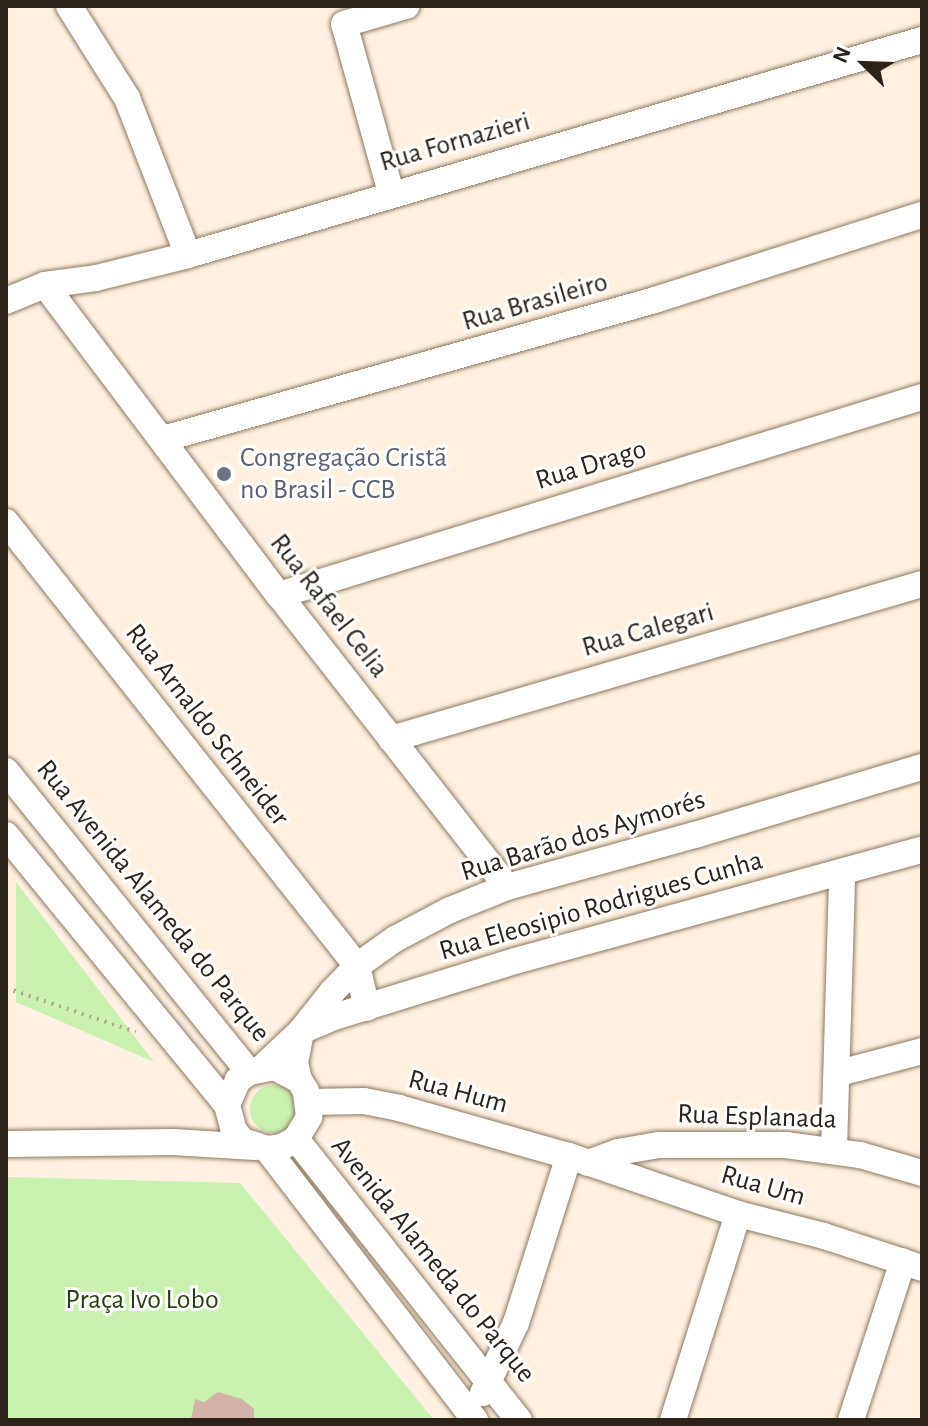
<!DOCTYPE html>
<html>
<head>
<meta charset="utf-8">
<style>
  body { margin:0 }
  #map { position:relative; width:928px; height:1426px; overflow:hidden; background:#fef1e1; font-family:"Alegreya Sans",sans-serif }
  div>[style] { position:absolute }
  .green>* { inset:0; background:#c9f1af }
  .round { border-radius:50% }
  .building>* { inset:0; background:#d3b2a8 }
  .path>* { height:4px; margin-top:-2px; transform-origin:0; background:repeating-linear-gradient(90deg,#b0a598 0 2px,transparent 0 8px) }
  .roads { filter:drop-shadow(0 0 2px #8b7861) drop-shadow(0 0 2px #8b7861) }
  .minor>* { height:26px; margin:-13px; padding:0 13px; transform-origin:13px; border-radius:13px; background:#fff }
  .dots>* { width:22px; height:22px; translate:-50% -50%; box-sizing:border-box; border:4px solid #fff; border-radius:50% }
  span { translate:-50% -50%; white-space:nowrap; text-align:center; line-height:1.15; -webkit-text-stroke:6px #fff; paint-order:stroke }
  .street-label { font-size:28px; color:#2b231a }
  .worship-label { font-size:28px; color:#5b616d }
  .left { translate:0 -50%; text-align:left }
  .park-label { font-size:28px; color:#26400e }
  .frame { position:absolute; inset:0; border:8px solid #2b231a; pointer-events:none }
  .north { position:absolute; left:824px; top:24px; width:80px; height:80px; -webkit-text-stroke:6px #fff; paint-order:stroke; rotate:293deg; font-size:22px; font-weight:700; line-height:32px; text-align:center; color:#2b231a }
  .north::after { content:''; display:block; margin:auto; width:28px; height:36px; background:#2b231a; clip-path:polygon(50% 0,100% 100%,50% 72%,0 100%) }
</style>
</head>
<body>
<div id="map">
  <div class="green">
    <i style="clip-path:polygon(16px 882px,154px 1062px,16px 1002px)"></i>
    <i class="round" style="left:250px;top:1085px;width:48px;height:48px"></i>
    <i style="clip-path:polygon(6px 1177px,240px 1183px,434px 1420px,6px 1420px)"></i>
  </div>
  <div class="building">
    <i style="clip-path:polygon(218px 1392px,242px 1399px,254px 1409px,254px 1420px,191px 1420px,195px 1399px,204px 1402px)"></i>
  </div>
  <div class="path">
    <i style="left:6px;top:988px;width:137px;rotate:18.7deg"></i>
  </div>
  <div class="roads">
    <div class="minor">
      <i style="left:69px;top:6px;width:109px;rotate:57.8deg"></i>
      <i style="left:127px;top:98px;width:168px;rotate:68.8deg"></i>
      <i style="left:391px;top:193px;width:175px;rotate:-105.5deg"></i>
      <i style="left:344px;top:24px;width:65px;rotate:-16.2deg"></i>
      <i style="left:45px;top:285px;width:388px;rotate:53deg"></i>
      <i style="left:279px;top:595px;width:370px;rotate:52deg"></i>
      <i style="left:6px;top:301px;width:42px;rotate:-22.3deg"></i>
      <i style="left:45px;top:285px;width:51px;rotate:-7.8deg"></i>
      <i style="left:96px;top:278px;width:95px;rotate:-14deg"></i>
      <i style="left:188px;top:255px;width:765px;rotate:-16.33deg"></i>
      <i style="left:163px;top:439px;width:511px;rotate:-15.78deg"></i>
      <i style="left:655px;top:300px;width:280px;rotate:-17.7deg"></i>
      <i style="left:6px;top:522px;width:566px;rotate:51.67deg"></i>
      <i style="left:357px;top:966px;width:43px;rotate:76.6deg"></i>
      <i style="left:279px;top:595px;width:673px;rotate:-17.12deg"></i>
      <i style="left:391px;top:739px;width:553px;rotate:-16.27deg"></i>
      <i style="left:6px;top:771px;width:387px;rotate:51.1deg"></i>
      <i style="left:6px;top:835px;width:349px;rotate:50.7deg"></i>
      <i style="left:227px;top:1105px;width:27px;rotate:75deg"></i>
      <i style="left:234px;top:1131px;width:13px;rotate:48deg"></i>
      <i style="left:243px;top:1141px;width:25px;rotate:18deg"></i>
      <i style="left:267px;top:1149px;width:15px;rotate:-8deg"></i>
      <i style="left:282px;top:1147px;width:16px;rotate:-30deg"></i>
      <i style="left:296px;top:1139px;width:26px;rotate:-59deg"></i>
      <i style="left:309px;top:1117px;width:26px;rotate:-97deg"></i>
      <i style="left:306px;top:1091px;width:13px;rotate:-122deg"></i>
      <i style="left:299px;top:1080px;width:27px;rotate:-152deg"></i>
      <i style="left:275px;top:1067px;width:26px;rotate:169deg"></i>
      <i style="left:249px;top:1072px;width:14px;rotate:144deg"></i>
      <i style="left:238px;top:1080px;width:27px;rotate:114deg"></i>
      <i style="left:262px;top:1068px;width:54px;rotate:-43.5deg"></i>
      <i style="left:301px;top:1031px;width:36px;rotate:-23deg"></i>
      <i style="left:334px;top:1017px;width:189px;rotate:-17.2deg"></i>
      <i style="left:515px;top:961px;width:422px;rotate:-15.3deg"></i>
      <i style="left:839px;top:1073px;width:86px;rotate:-14.8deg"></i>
      <i style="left:299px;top:1080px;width:17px;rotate:-103deg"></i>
      <i style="left:295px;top:1063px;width:33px;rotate:-79deg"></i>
      <i style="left:301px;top:1031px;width:50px;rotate:-51.5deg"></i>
      <i style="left:332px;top:992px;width:36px;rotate:-46deg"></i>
      <i style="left:357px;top:966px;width:47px;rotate:-35.4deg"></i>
      <i style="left:395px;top:939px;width:62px;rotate:-27.8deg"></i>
      <i style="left:450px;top:910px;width:61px;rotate:-22deg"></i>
      <i style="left:507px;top:887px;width:195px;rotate:-15.5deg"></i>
      <i style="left:695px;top:835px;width:237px;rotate:-16.7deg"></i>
      <i style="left:309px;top:1102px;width:55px;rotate:-1deg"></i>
      <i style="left:364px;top:1101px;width:36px;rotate:11deg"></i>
      <i style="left:399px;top:1108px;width:177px;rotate:15.8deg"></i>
      <i style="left:569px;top:1156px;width:179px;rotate:18.9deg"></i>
      <i style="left:738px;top:1214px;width:89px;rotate:14.3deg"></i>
      <i style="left:824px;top:1236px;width:103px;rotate:18.1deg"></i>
      <i style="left:296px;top:1139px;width:359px;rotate:51.6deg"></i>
      <i style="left:6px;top:1144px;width:167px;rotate:-0.7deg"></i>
      <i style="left:173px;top:1142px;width:82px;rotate:3.5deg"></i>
      <i style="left:267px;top:1149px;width:342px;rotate:52.5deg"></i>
      <i style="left:834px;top:1150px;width:277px;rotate:-88.3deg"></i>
      <i style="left:588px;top:1163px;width:32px;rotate:-20deg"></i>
      <i style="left:618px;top:1152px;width:42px;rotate:-9.7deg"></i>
      <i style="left:659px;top:1145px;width:127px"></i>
      <i style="left:786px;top:1145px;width:75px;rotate:7.7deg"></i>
      <i style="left:860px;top:1155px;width:65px;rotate:16.2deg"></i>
      <i style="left:483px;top:1393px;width:77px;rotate:-64.8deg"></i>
      <i style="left:516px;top:1323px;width:175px;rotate:-72.4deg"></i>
      <i style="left:673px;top:1420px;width:216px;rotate:-72.5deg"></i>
      <i style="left:851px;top:1420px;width:167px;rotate:-71.9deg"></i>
    </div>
  </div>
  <div class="dots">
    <i style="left:224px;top:474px;background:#6b7280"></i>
  </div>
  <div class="street-label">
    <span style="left:455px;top:142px;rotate:-16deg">Rua Fornazieri</span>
    <span style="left:535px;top:302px;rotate:-16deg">Rua Brasileiro</span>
    <span style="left:591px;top:465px;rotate:-17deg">Rua Drago</span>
    <span style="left:329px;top:606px;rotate:52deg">Rua Rafael Celia</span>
    <span style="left:648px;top:630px;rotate:-16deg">Rua Calegari</span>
    <span style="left:207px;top:725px;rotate:52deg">Rua Arnaldo Schneider</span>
    <span style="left:583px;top:836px;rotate:-17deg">Rua Barão dos Aymorés</span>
    <span style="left:153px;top:901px;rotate:51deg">Rua Avenida Alameda do Parque</span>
    <span style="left:601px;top:906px;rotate:-16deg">Rua Eleosipio Rodrigues Cunha</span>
    <span style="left:458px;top:1092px;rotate:15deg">Rua Hum</span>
    <span style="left:757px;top:1117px;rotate:2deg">Rua Esplanada</span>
    <span style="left:763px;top:1186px;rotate:16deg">Rua Um</span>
    <span style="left:433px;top:1260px;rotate:51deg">Avenida Alameda do Parque</span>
  </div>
  <div class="worship-label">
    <span class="left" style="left:240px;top:474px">Congregação Cristã<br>no Brasil - CCB</span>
  </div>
  <div class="park-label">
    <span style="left:142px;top:1300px">Praça Ivo Lobo</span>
  </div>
  <div class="frame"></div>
  <div class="north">N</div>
</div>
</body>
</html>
